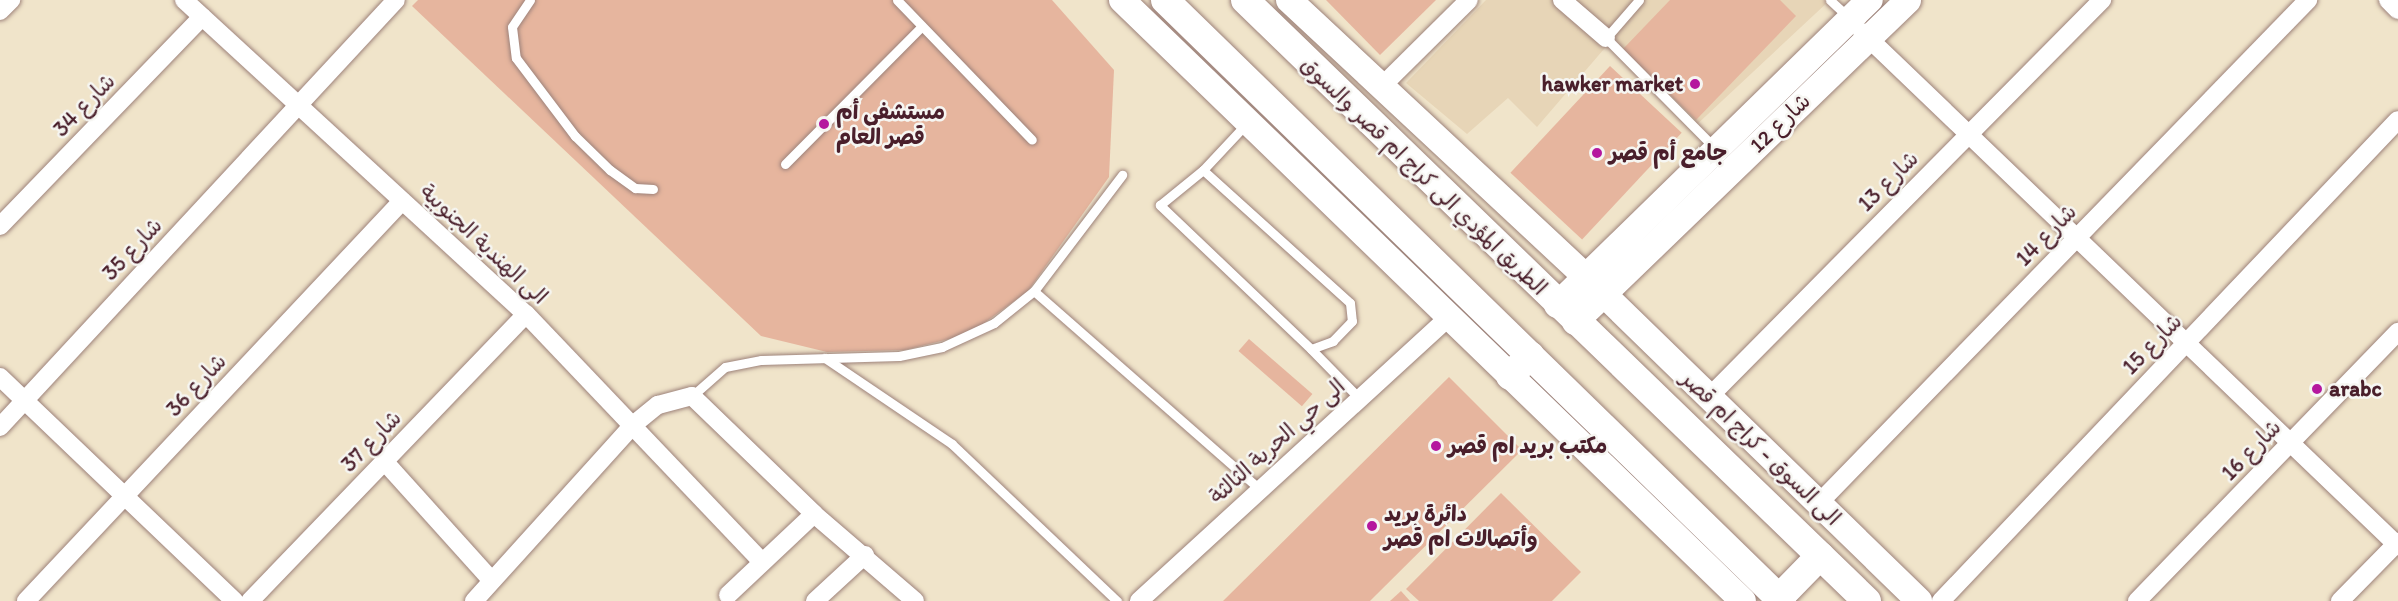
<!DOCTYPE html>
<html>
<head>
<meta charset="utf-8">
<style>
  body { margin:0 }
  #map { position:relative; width:2398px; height:601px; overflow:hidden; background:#f0e4ca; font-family:Itim,"Playpen Sans Arabic",sans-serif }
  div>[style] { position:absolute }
  .built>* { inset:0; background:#e7d5b7 }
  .building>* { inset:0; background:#e6b59e; transform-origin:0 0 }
  .roads { filter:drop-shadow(0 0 2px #9d827a) drop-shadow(0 0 2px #9d827a) }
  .lane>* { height:9px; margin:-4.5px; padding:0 4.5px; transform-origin:4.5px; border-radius:4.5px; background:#fff }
  .street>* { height:18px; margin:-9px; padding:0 9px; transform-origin:9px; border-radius:9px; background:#fff }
  .secondary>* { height:26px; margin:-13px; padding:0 13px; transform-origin:13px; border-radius:13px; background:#fff }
  .primary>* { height:28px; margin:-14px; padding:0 14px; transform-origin:14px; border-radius:14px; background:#fff }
  .dots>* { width:16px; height:16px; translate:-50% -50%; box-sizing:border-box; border:3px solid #f6f6f2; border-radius:50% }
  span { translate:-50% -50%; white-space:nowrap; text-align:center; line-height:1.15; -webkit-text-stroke:5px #f6f6f2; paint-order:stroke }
  .poi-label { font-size:22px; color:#4a1f2b; font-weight:700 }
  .right { translate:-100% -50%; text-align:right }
  .left { translate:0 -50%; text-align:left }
  .street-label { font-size:22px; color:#4a1f2b }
</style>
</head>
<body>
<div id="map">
  <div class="built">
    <i style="clip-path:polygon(1486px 0,1830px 0,1692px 129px,1610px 42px,1537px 127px,1508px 98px,1467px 134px,1406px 83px)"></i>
  </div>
  <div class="building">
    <i style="clip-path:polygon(418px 0,1052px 0,1114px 70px,1109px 177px,1028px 291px,969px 334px,905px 350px,827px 352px,761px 336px,412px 6px)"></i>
    <i style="clip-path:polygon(1326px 0,1436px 0,1380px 55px)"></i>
    <i style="clip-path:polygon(1670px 0,1780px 0,1796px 16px,1696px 120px,1623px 49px)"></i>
    <i style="left:1610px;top:66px;width:98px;height:146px;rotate:43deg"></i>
    <i style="left:1249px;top:339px;width:84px;height:16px;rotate:41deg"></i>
    <i style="clip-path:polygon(1449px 377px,1522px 450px,1370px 601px,1223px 601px)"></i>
    <i style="clip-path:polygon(1501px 493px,1581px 572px,1552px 601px,1419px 601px,1406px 589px)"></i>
    <i style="clip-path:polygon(1401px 591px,1410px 601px,1390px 601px)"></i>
  </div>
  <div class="roads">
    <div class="lane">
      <i style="left:530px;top:0;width:32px;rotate:124deg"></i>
      <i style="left:512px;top:27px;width:31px;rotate:83deg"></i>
      <i style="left:516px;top:58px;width:98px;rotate:52.9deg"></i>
      <i style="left:575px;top:136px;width:49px;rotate:44.2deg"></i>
      <i style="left:610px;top:170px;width:31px;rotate:36deg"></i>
      <i style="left:635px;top:188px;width:18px;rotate:3deg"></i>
      <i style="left:897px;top:0;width:194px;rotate:46deg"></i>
      <i style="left:1639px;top:0;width:50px;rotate:131deg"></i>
      <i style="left:1606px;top:38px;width:153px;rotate:45.3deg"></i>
      <i style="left:1830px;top:0;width:25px;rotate:43deg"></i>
      <i style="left:785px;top:164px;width:194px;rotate:-45.2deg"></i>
      <i style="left:1203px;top:170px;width:198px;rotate:42.1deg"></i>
      <i style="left:1350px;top:303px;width:18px;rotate:84deg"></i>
      <i style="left:1352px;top:321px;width:28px;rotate:134deg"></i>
      <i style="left:1333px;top:341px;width:23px;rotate:160deg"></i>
      <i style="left:1311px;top:349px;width:209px;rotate:-136.4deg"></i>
      <i style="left:1160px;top:205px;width:55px;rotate:-39.1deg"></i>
      <i style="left:1203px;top:170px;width:63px;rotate:-46.9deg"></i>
      <i style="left:1034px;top:291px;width:300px;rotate:41.3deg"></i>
      <i style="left:1311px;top:349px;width:70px;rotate:45.6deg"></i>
      <i style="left:825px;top:358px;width:153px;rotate:34.1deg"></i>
      <i style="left:952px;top:444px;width:228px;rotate:43.6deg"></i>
      <i style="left:692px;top:396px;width:44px;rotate:-41.3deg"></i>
      <i style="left:725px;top:367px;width:37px;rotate:-11deg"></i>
      <i style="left:761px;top:360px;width:138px;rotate:-1.7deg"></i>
      <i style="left:899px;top:356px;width:44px;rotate:-11.8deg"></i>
      <i style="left:942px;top:347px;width:57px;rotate:-24.8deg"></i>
      <i style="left:994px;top:323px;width:51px;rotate:-38.7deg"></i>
      <i style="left:1034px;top:291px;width:146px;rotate:-52.8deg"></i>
    </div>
    <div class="street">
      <i style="left:184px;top:0;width:464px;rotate:42.6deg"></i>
      <i style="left:526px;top:314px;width:341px;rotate:46.4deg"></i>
      <i style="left:1562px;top:0;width:58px;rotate:40.8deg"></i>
      <i style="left:2388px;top:0;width:14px;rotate:45deg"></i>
      <i style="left:0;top:11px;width:16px;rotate:-45deg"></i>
      <i style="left:1862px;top:32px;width:743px;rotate:43.8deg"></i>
      <i style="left:1382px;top:86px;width:122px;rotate:-44.7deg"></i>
      <i style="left:0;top:226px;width:291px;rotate:-46deg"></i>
      <i style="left:0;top:377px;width:324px;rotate:43.7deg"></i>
      <i style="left:1709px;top:397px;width:559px;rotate:-45.29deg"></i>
      <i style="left:0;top:427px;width:582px;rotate:-47.16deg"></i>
      <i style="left:384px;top:461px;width:161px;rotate:48deg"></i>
      <i style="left:1819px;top:503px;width:702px;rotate:-45.81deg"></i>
      <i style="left:728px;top:595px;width:118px;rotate:-43.3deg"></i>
      <i style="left:26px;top:601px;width:549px;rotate:-46.77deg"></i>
      <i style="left:250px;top:601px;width:398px;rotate:-46.1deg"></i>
      <i style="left:474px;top:601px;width:237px;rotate:-47.9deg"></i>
      <i style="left:633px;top:425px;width:32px;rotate:-39deg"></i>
      <i style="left:658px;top:405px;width:35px;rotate:-15deg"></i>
      <i style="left:692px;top:396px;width:170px;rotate:44deg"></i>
      <i style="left:814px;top:514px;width:133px;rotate:40.7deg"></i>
      <i style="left:815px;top:601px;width:68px;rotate:-42.6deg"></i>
      <i style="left:1139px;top:601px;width:420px;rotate:-42.5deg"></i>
      <i style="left:1941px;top:601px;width:663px;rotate:-46.47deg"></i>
      <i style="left:2137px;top:601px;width:375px;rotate:-45.9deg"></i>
      <i style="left:2340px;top:601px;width:83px;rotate:-45.5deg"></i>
    </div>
    <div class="secondary">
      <i style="left:1122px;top:0;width:864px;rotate:44.06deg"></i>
      <i style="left:1289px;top:0;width:405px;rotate:43deg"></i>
      <i style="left:1585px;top:276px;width:466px;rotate:44.2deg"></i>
      <i style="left:1557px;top:305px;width:437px;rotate:-44.3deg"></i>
      <i style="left:1575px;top:322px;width:463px;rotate:-44deg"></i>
    </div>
    <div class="primary">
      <i style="left:1165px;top:0;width:861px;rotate:44.25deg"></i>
      <i style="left:1245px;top:0;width:865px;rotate:44.02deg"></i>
      <i style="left:1510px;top:376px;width:29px;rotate:-46deg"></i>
      <i style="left:1779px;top:598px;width:59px;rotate:-45.7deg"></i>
    </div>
  </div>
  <div class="dots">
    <i style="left:1695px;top:84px;background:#b5179e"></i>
    <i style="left:824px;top:124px;background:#b5179e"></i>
    <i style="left:1597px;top:153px;background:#b5179e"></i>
    <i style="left:2317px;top:389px;background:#b5179e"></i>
    <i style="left:1436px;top:446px;background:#b5179e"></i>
    <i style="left:1372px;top:526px;background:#b5179e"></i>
  </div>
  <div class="poi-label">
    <span class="right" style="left:1683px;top:84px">hawker market</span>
    <span class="left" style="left:836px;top:124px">مستشفى أم<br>قصر العام</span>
    <span class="left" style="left:1609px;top:153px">جامع أم قصر</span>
    <span class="left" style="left:2329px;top:389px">arabc</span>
    <span class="left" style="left:1448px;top:446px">مكتب بريد ام قصر</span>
    <span class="left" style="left:1384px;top:526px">دائرة بريد<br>وأتصالات ام قصر</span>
  </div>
  <div class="street-label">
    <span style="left:84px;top:105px;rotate:-46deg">شارع 34</span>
    <span style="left:1780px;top:123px;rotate:-44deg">شارع 12</span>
    <span style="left:1424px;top:176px;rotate:44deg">الطريق المؤدي الى كراج ام قصر والسوق</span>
    <span style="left:1888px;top:181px;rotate:-45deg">شارع 13</span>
    <span style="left:2046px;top:235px;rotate:-46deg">شارع 14</span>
    <span style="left:484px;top:244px;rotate:43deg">الى الهندية الجنوبية</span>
    <span style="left:132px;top:249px;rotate:-47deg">شارع 35</span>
    <span style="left:2152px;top:344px;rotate:-46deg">شارع 15</span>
    <span style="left:196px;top:385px;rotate:-47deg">شارع 36</span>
    <span style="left:371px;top:441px;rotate:-46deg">شارع 37</span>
    <span style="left:1277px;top:441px;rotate:-42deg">الى حي الحرية الثالثة</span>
    <span style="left:1761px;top:448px;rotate:44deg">الى السوق - كراج ام قصر</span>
    <span style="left:2251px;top:450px;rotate:-46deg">شارع 16</span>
  </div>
</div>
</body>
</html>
